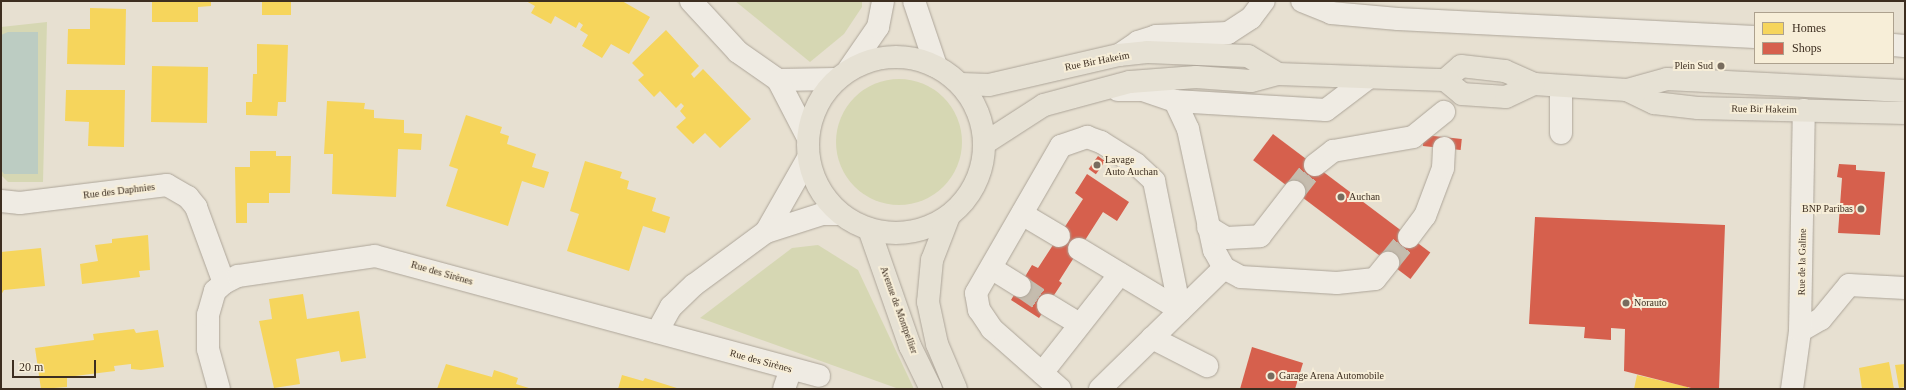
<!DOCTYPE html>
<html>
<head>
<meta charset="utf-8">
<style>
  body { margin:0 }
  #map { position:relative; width:1906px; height:390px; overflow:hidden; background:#e7e0d1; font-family:"Times New Roman",serif }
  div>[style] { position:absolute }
  .green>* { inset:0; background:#d6d7b3 }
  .round { border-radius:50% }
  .water>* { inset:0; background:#bcccc2 }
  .homes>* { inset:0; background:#f6d55c; transform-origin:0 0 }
  .shops>* { inset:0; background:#d6604d; transform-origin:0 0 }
  .minor-tunnel>* { height:22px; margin-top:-11px; transform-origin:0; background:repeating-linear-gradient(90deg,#c5bcae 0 22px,transparent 0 33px) }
  .roads { filter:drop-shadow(0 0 1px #ada599) drop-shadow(0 0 1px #ada599) }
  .minor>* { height:22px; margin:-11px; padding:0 11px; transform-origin:11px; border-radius:11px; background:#efebe3 }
  .major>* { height:22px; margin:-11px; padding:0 11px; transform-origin:11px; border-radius:11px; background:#e6e1d4 }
  .major>.ring { margin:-11px; padding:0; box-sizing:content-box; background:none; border:22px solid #e6e1d4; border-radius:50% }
  .dots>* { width:11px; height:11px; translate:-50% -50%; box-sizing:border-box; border:2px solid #f7eed8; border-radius:50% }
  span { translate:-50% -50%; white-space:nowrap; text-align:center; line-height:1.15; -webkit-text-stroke:4px #f7eed8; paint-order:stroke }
  .street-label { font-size:10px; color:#3d2e20 }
  .poi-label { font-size:10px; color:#3d2e20 }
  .right { translate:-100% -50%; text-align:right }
  .left { translate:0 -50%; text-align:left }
  .frame { position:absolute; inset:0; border:2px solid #3d2e20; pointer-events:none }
  .legend { position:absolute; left:1754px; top:12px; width:140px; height:52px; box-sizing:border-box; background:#f7eed8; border:1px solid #ada18e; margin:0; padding:5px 7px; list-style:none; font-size:12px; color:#3d2e20 }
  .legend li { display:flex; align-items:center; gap:8px; height:20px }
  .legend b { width:20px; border:1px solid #ada18e }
  .scale { position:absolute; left:12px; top:360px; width:84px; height:18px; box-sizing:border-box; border:2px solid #3d2e20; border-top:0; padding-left:5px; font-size:12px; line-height:14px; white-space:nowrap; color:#3d2e20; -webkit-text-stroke:3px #f7eed8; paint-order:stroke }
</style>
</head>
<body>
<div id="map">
  <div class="green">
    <i style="clip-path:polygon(735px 1px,862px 1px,862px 7px,844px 34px,810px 62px)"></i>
    <i style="clip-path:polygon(47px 22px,43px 182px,8px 182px,1px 175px,1px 27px)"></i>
    <i class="round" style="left:836px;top:79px;width:126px;height:126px"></i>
    <i style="clip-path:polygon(818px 245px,858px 270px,914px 389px,899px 389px,700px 318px,792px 248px)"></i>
  </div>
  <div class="water">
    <i style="clip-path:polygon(8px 32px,38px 32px,38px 174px,4px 174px,1px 170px,1px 35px)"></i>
  </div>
  <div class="homes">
    <i style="clip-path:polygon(152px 1px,211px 1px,211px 6px,198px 7px,198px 22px,152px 22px)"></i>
    <i style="left:262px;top:1px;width:29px;height:14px"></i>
    <i style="clip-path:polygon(526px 1px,622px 1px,650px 17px,629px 54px,611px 44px,602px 58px,582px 46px,588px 35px,580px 30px,583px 25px,579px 22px,576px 28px,555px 16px,551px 24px,531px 13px,535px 6px)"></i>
    <i style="clip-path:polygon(90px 8px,126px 9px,125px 65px,67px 64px,68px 29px,90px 29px)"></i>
    <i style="clip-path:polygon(666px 30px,699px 66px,691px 74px,694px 78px,703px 69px,751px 119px,720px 148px,705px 133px,693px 144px,676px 127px,686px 118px,680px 111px,684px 106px,681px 103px,676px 108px,660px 91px,654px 97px,638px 80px,644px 75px,632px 63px)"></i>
    <i style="clip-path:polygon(257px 44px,288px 45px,286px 102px,278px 102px,277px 116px,246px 115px,246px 102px,252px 102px,253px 74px,257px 74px)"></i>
    <i style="left:152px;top:66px;width:56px;height:56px;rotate:1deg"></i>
    <i style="clip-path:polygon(66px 90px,125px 90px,124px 147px,88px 146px,89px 122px,65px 121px)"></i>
    <i style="clip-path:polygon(327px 101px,365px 103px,364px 109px,374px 110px,374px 118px,404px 120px,404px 133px,422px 134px,421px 150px,398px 149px,396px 197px,332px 194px,333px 154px,324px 154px)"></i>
    <i style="clip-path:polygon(466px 115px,502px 127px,500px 133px,509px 136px,507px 144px,536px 154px,532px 167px,549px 172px,544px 188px,522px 181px,508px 226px,446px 206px,458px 169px,449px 166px)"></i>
    <i style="clip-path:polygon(250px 151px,276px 151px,276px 156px,291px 156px,290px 193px,269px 193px,269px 203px,247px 203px,247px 223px,236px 223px,235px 167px,250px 167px)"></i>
    <i style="clip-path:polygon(585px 161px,622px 172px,620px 178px,629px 181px,627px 189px,656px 198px,652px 211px,670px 217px,665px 233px,643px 226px,629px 271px,567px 251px,579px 214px,570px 211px)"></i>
    <i style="clip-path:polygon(148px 235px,150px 270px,139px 271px,140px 277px,82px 284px,80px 264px,98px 261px,95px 245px,112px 243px,112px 239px)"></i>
    <i style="clip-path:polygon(41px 248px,45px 286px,4px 290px,1px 295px,1px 252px)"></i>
    <i style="clip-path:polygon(303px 294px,307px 319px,359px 311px,366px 358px,341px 362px,339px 351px,296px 359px,300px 384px,274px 388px,259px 321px,272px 319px,269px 299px)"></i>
    <i style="clip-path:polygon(134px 329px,136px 333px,158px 330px,164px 367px,141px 370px,131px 369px,131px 364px,114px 366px,115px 371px,67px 377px,67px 387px,41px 389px,35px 348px,94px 340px,93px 334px)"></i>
    <i style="clip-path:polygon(1889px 362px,1894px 389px,1862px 389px,1859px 368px)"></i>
    <i style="clip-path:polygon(446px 364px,492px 377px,494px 370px,518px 378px,516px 384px,532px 389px,437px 389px)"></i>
    <i style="clip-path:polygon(1905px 364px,1905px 387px,1899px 388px,1895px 365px)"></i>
    <i style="clip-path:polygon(622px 375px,643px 381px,645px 378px,680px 389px,618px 389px)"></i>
    <i style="clip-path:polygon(1637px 375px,1688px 387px,1688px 389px,1634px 389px)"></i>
  </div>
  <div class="shops">
    <i style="left:1273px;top:134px;width:197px;height:33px;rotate:37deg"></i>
    <i style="left:1424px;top:135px;width:38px;height:11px;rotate:6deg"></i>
    <i style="left:1098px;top:156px;width:9px;height:16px;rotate:36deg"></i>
    <i style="clip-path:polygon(1839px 164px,1856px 165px,1856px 170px,1885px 172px,1880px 235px,1838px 233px,1842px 178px,1837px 177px)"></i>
    <i style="clip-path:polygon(1087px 174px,1129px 202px,1117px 221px,1103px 212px,1059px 281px,1062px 283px,1039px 318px,1011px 300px,1032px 265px,1038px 268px,1083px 199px,1075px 193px)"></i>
    <i style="clip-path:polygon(1535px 217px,1725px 225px,1719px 389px,1695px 389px,1624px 371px,1625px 329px,1611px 328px,1611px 340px,1584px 338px,1585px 327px,1529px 324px)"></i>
    <i style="clip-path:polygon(1252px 347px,1303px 363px,1295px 389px,1240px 389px)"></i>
  </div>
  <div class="minor-tunnel">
    <i style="left:1294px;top:192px;width:34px;rotate:-52deg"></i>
    <i style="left:1388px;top:263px;width:33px;rotate:-51deg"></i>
    <i style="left:1020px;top:286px;width:34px;rotate:34deg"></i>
  </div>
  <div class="roads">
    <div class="minor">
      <i style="left:691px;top:1px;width:69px;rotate:47.3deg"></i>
      <i style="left:738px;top:52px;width:49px;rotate:35deg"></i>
      <i style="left:778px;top:80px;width:58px;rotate:-1deg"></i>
      <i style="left:914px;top:1px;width:69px;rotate:71.3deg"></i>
      <i style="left:1302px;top:1px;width:31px;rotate:22deg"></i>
      <i style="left:1331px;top:13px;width:67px;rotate:5.1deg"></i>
      <i style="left:1398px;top:19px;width:357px;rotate:2.9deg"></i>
      <i style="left:1893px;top:45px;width:12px;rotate:5deg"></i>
      <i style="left:1119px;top:55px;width:23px;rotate:-34deg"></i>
      <i style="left:1138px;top:42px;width:19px;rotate:-18deg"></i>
      <i style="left:1156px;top:36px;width:72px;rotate:-2.4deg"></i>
      <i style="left:1228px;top:33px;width:27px;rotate:-33deg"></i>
      <i style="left:1251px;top:18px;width:21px;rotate:-53deg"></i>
      <i style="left:849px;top:69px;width:51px;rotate:-55.4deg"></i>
      <i style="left:878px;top:27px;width:26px;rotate:-79deg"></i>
      <i style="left:778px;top:80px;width:63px;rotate:62.6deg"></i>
      <i style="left:1118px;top:90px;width:25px"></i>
      <i style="left:1143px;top:90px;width:34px;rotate:19deg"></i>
      <i style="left:1175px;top:101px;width:151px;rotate:3.4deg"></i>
      <i style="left:1326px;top:110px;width:53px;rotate:-37.3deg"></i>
      <i style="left:1175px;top:101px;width:31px;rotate:65deg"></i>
      <i style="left:1188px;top:129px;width:124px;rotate:77.9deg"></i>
      <i style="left:1214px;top:250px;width:21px;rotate:61deg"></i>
      <i style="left:1224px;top:268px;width:19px;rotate:28deg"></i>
      <i style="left:1241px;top:277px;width:96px;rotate:3.6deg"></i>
      <i style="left:1337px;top:283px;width:38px;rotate:-6deg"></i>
      <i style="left:1375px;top:279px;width:21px;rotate:-51deg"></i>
      <i style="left:1561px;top:133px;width:47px;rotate:-90deg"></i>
      <i style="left:1315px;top:165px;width:23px;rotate:-38deg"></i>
      <i style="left:1333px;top:151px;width:81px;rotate:-9.9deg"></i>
      <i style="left:1413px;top:137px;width:40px;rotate:-39deg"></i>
      <i style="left:1px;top:201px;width:19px;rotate:6deg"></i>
      <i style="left:20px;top:203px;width:148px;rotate:-7deg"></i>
      <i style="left:167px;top:185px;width:24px;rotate:30deg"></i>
      <i style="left:188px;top:197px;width:13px;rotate:51deg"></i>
      <i style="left:196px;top:207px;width:81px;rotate:69.8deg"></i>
      <i style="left:1022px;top:214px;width:43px;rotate:30.7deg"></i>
      <i style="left:1208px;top:227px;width:21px;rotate:31deg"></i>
      <i style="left:1226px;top:238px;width:34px;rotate:-3deg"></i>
      <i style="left:1260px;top:236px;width:56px;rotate:-52.3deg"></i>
      <i style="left:766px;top:232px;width:85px;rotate:-60.4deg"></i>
      <i style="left:1409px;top:237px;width:26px;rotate:-53deg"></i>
      <i style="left:1425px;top:216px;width:51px;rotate:-69.4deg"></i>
      <i style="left:1443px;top:168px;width:20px;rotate:-87deg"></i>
      <i style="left:1079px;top:249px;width:118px;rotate:31.1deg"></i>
      <i style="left:991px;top:268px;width:34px;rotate:32deg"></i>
      <i style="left:1048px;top:305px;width:37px;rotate:31deg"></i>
      <i style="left:1800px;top:331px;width:24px;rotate:-30deg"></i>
      <i style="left:1821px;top:319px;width:44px;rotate:-50.5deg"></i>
      <i style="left:1849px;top:285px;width:56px;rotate:3.1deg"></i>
      <i style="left:657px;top:332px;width:29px;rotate:-61deg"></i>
      <i style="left:671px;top:307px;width:32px;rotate:-44deg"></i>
      <i style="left:694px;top:285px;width:89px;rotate:-36.4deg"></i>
      <i style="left:766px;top:232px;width:59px;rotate:-17.8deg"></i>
      <i style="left:822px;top:214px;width:18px"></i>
      <i style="left:1152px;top:338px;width:62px;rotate:27deg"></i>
      <i style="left:1042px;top:373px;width:126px;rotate:-51.8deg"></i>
      <i style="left:219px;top:389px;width:41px;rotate:-105.4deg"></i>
      <i style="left:208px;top:349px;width:34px;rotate:-90deg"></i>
      <i style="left:208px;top:315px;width:25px;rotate:-74deg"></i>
      <i style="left:215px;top:291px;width:12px;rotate:-42deg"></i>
      <i style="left:224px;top:283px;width:16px;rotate:-27deg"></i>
      <i style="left:238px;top:276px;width:138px;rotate:-8.3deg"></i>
      <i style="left:375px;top:256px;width:460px;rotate:15.1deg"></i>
      <i style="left:784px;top:389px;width:21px;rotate:-71deg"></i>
      <i style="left:1060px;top:389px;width:91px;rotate:-138.6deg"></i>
      <i style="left:992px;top:329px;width:23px;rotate:-124deg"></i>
      <i style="left:979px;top:310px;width:17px;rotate:-100deg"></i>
      <i style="left:976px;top:293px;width:170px;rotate:-60deg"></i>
      <i style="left:1061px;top:146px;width:28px;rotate:-19deg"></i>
      <i style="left:1087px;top:137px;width:15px;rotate:20deg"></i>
      <i style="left:1101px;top:142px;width:41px;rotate:32.2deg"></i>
      <i style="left:1136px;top:164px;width:25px;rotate:43deg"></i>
      <i style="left:1154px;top:181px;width:132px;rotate:78.6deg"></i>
      <i style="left:1100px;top:389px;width:173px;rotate:-44.3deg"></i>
      <i style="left:1792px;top:389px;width:59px;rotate:-82.1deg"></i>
      <i style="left:1800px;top:331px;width:221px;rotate:-89deg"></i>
    </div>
    <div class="major">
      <i class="ring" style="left:808px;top:57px;width:154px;height:154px"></i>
      <i style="left:1445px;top:80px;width:21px;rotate:-41deg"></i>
      <i style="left:1461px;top:66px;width:44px;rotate:6.5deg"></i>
      <i style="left:1505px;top:71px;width:32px;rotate:24deg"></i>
      <i style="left:1534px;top:84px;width:93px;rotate:3.7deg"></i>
      <i style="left:1627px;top:90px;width:41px;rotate:-15.4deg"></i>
      <i style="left:1667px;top:79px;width:238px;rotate:2.9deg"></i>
      <i style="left:961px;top:84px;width:28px;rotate:2deg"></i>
      <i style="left:989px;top:85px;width:133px;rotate:-13deg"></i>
      <i style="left:1119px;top:55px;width:28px;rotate:-6deg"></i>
      <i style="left:1147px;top:52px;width:101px;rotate:2.3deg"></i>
      <i style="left:1248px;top:56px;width:35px;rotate:31deg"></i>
      <i style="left:1627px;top:90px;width:30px;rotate:26deg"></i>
      <i style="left:1654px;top:103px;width:44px;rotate:6.5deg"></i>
      <i style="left:1698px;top:108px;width:207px;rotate:1.4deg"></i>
      <i style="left:985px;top:143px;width:70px;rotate:-32.8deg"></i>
      <i style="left:1044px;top:105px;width:89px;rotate:-15deg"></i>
      <i style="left:1130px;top:82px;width:66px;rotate:-4.3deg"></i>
      <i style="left:1196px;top:77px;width:55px;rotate:4.2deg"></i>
      <i style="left:1251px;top:81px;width:28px;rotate:-15deg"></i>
      <i style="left:1278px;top:74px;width:167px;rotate:2.1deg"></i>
      <i style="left:1445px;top:80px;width:22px;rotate:39deg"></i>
      <i style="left:1462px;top:94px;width:44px;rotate:3.9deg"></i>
      <i style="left:1506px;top:97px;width:31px;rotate:-25deg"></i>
      <i style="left:949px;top:216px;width:47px;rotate:111.1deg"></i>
      <i style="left:932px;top:260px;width:42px;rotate:95.4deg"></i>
      <i style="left:928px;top:302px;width:43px;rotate:77.9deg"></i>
      <i style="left:937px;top:344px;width:49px;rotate:67.1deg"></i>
      <i style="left:869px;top:229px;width:124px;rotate:70.7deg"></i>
      <i style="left:910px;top:346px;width:48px;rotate:64deg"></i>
    </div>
  </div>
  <div class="dots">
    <i style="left:1721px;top:66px;background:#786c5e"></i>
    <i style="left:1097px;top:165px;background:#786c5e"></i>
    <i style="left:1341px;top:197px;background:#786c5e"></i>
    <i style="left:1861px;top:209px;background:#786c5e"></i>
    <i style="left:1626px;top:303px;background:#786c5e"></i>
    <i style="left:1271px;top:376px;background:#786c5e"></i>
  </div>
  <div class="street-label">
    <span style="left:1097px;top:61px;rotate:-11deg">Rue Bir Hakeim</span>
    <span style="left:1764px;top:109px;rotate:1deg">Rue Bir Hakeim</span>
    <span style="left:119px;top:191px;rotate:-7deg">Rue des Daphnies</span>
    <span style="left:1802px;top:262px;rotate:-89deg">Rue de la Galine</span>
    <span style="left:442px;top:273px;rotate:16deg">Rue des Sirènes</span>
    <span style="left:899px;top:310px;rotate:70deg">Avenue de Montpellier</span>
    <span style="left:761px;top:361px;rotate:15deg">Rue des Sirènes</span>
  </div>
  <div class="poi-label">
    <span class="right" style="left:1713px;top:66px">Plein Sud</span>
    <span class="left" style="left:1105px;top:165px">Lavage<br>Auto Auchan</span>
    <span class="left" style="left:1349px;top:197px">Auchan</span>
    <span class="right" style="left:1853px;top:209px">BNP Paribas</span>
    <span class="left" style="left:1634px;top:303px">Norauto</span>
    <span class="left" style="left:1279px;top:376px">Garage Arena Automobile</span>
  </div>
  <div class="frame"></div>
  <ul class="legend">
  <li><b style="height:11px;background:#f6d55c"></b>Homes</li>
  <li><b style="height:11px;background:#d6604d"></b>Shops</li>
  </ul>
  <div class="scale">20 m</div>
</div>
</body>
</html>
